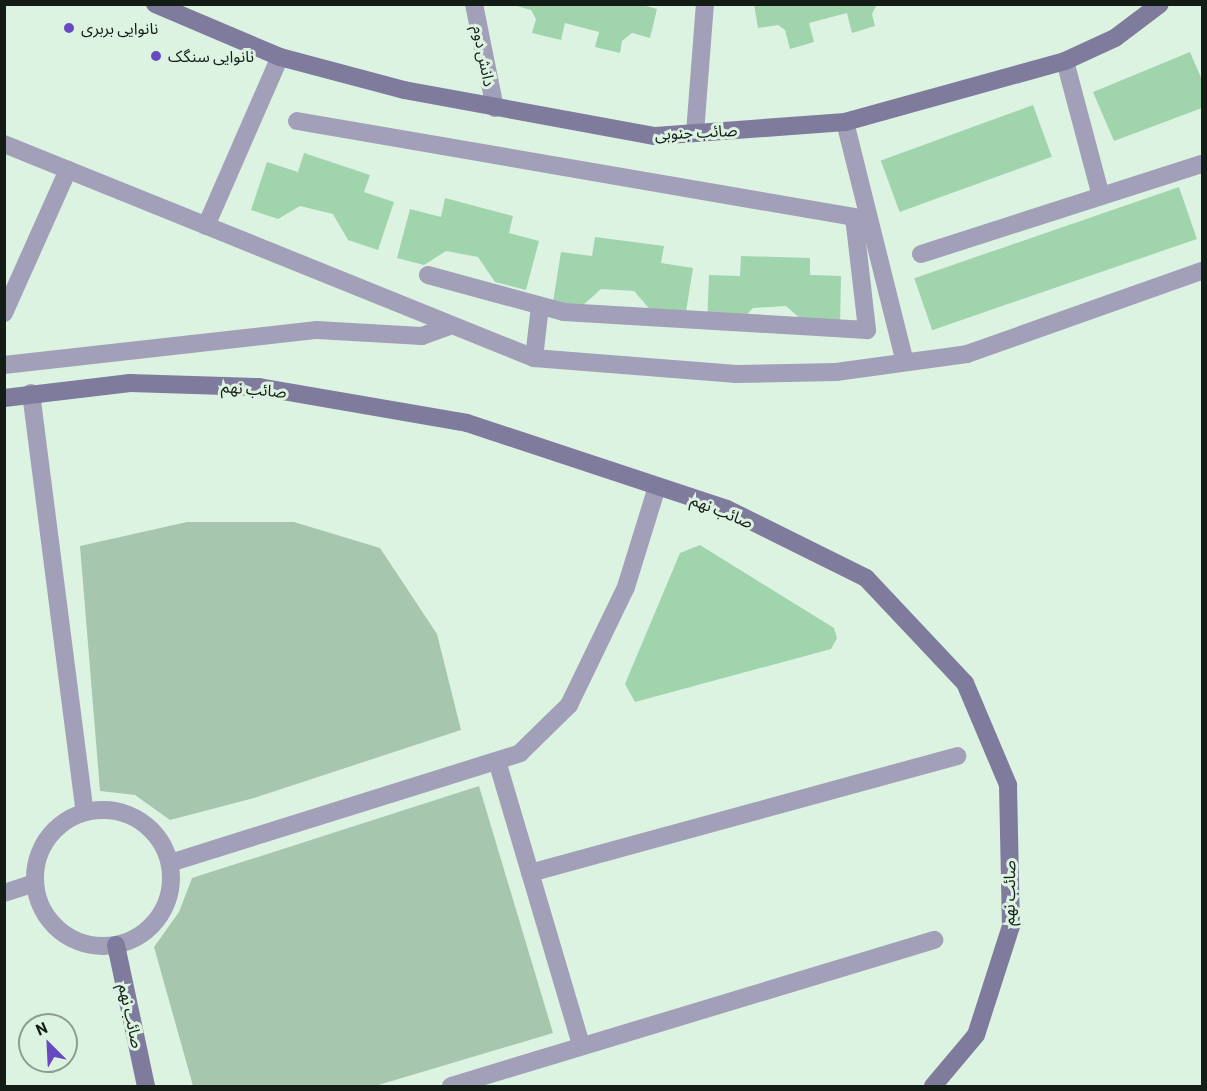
<!DOCTYPE html>
<html>
<head>
<meta charset="utf-8">
<style>
  body { margin:0 }
  #map { position:relative; width:1207px; height:1091px; overflow:hidden; background:#ddf3e2; font-family:Barlow,"Noto Sans Arabic",sans-serif }
  div>[style] { position:absolute }
  .green>* { inset:0; background:#a6c7ae }
  .building>* { inset:0; background:#a0d4ad; transform-origin:0 0 }
  .street>* { height:18px; margin:-9px; padding:0 9px; transform-origin:9px; border-radius:9px; background:#a2a0b8 }
  .street>.ring { margin:-9px; padding:0; box-sizing:content-box; background:none; border:18px solid #a2a0b8; border-radius:50% }
  .secondary>* { height:18px; margin:-9px; padding:0 9px; transform-origin:9px; border-radius:9px; background:#7f7b9d }
  .dots>* { width:16px; height:16px; translate:-50% -50%; box-sizing:border-box; border:3px solid #ddf3e2; border-radius:50% }
  span { translate:-50% -50%; white-space:nowrap; text-align:center; line-height:1.15; -webkit-text-stroke:6px #ddf3e2; paint-order:stroke }
  .poi-label { font-size:16px; color:#141c16 }
  .left { translate:0 -50%; text-align:left }
  .street-label { font-size:16px; color:#141c16 }
  .frame { position:absolute; inset:0; border:6px solid #141c16; pointer-events:none }
  .north { position:absolute; left:18px; top:1013px; width:60px; height:60px; box-sizing:border-box; background:#ddf3e2; border:2px solid #8d9d90; border-radius:50%; rotate:336deg; font-size:16px; font-weight:700; line-height:24px; text-align:center; color:#141c16 }
  .north::after { content:''; display:block; margin:auto; width:21px; height:27px; background:#6849c2; clip-path:polygon(50% 0,100% 100%,50% 72%,0 100%) }
</style>
</head>
<body>
<div id="map">
  <div class="green">
    <i style="clip-path:polygon(187px 522px,294px 522px,380px 548px,437px 634px,461px 730px,254px 798px,170px 820px,135px 795px,100px 791px,80px 546px)"></i>
    <i style="clip-path:polygon(479px 786px,553px 1033px,375px 1086px,193px 1086px,154px 947px,179px 912px,192px 878px)"></i>
  </div>
  <div class="building">
    <i style="clip-path:polygon(510px 4px,639px 4px,657px 9px,650px 38px,632px 33px,622px 41px,620px 53px,595px 47px,599px 32px,565px 23px,561px 40px,532px 33px,536px 19px,531px 10px)"></i>
    <i style="clip-path:polygon(754px 4px,877px 4px,872px 14px,875px 26px,852px 33px,847px 13px,809px 23px,814px 42px,790px 49px,785px 30px,778px 25px,758px 28px)"></i>
    <i style="clip-path:polygon(1190px 52px,1202px 80px,1202px 108px,1114px 141px,1093px 92px)"></i>
    <i style="left:1033px;top:105px;width:55px;height:162px;rotate:70deg"></i>
    <i style="clip-path:polygon(304px 153px,370px 175px,364px 192px,394px 202px,378px 250px,348px 240px,333px 214px,300px 206px,278px 219px,251px 210px,267px 162px,298px 172px)"></i>
    <i style="left:1179px;top:187px;width:55px;height:280px;rotate:71deg"></i>
    <i style="clip-path:polygon(445px 198px,513px 216px,509px 233px,539px 241px,526px 290px,495px 282px,478px 257px,446px 251px,424px 265px,397px 258px,410px 209px,441px 217px)"></i>
    <i style="clip-path:polygon(595px 237px,664px 246px,661px 263px,693px 268px,685px 318px,654px 314px,634px 291px,601px 289px,582px 306px,553px 302px,561px 252px,592px 256px)"></i>
    <i style="clip-path:polygon(741px 256px,810px 258px,810px 275px,841px 276px,840px 327px,809px 326px,786px 306px,753px 308px,735px 327px,707px 326px,709px 275px,740px 276px)"></i>
    <i style="clip-path:polygon(700px 545px,834px 628px,837px 638px,831px 649px,635px 702px,625px 684px,680px 553px)"></i>
  </div>
  <div class="street">
    <i style="left:474px;top:4px;width:106px;rotate:78.6deg"></i>
    <i style="left:1065px;top:61px;width:140px;rotate:75.1deg"></i>
    <i style="left:297px;top:121px;width:565px;rotate:9.78deg"></i>
    <i style="left:854px;top:217px;width:114px;rotate:83.4deg"></i>
    <i style="left:867px;top:330px;width:304px;rotate:-176.6deg"></i>
    <i style="left:564px;top:312px;width:141px;rotate:-164.8deg"></i>
    <i style="left:845px;top:122px;width:247px;rotate:76deg"></i>
    <i style="left:695px;top:133px;width:129px;rotate:-85.6deg"></i>
    <i style="left:4px;top:144px;width:572px;rotate:21.99deg"></i>
    <i style="left:534px;top:358px;width:203px;rotate:4.5deg"></i>
    <i style="left:736px;top:374px;width:100px;rotate:-1.1deg"></i>
    <i style="left:836px;top:372px;width:132px;rotate:-7.8deg"></i>
    <i style="left:967px;top:354px;width:249px;rotate:-19.5deg"></i>
    <i style="left:206px;top:226px;width:184px;rotate:-66.4deg"></i>
    <i style="left:921px;top:254px;width:295px;rotate:-17.8deg"></i>
    <i style="left:4px;top:313px;width:157px;rotate:-65.9deg"></i>
    <i style="left:534px;top:358px;width:52px;rotate:-83.4deg"></i>
    <i style="left:4px;top:365px;width:315px;rotate:-6.4deg"></i>
    <i style="left:317px;top:330px;width:105px;rotate:3.3deg"></i>
    <i style="left:422px;top:336px;width:29px;rotate:-20deg"></i>
    <i style="left:31px;top:393px;width:422px;rotate:82.7deg"></i>
    <i style="left:497px;top:761px;width:295px;rotate:73.5deg"></i>
    <i class="ring" style="left:35px;top:810px;width:118px;height:118px"></i>
    <i style="left:170px;top:863px;width:367px;rotate:-17.4deg"></i>
    <i style="left:520px;top:753px;width:69px;rotate:-44.4deg"></i>
    <i style="left:569px;top:705px;width:131px;rotate:-64.2deg"></i>
    <i style="left:626px;top:587px;width:105px;rotate:-72.8deg"></i>
    <i style="left:530px;top:873px;width:443px;rotate:-15.3deg"></i>
    <i style="left:4px;top:893px;width:32px;rotate:-18deg"></i>
    <i style="left:451px;top:1086px;width:505px;rotate:-16.82deg"></i>
  </div>
  <div class="secondary">
    <i style="left:155px;top:4px;width:136px;rotate:23deg"></i>
    <i style="left:280px;top:57px;width:128px;rotate:14.9deg"></i>
    <i style="left:404px;top:90px;width:255px;rotate:10.4deg"></i>
    <i style="left:655px;top:136px;width:191px;rotate:-4.2deg"></i>
    <i style="left:845px;top:122px;width:228px;rotate:-15.5deg"></i>
    <i style="left:1065px;top:61px;width:55px;rotate:-24.7deg"></i>
    <i style="left:1115px;top:38px;width:56px;rotate:-37.1deg"></i>
    <i style="left:4px;top:398px;width:127px;rotate:-6.8deg"></i>
    <i style="left:130px;top:383px;width:129px;rotate:1.8deg"></i>
    <i style="left:259px;top:387px;width:211px;rotate:9.8deg"></i>
    <i style="left:467px;top:423px;width:274px;rotate:18.3deg"></i>
    <i style="left:727px;top:509px;width:155px;rotate:26.4deg"></i>
    <i style="left:866px;top:578px;width:144px;rotate:46.7deg"></i>
    <i style="left:965px;top:683px;width:111px;rotate:67.1deg"></i>
    <i style="left:1008px;top:785px;width:141px;rotate:88.8deg"></i>
    <i style="left:1011px;top:926px;width:114px;rotate:107.8deg"></i>
    <i style="left:976px;top:1035px;width:67px;rotate:130.1deg"></i>
    <i style="left:116px;top:945px;width:144px;rotate:78deg"></i>
  </div>
  <div class="dots">
    <i style="left:69px;top:28px;background:#6849c2"></i>
    <i style="left:156px;top:56px;background:#6849c2"></i>
  </div>
  <div class="poi-label">
    <span class="left" style="left:81px;top:28px">نانوایی بربری</span>
    <span class="left" style="left:168px;top:56px">نانوایی سنگک</span>
  </div>
  <div class="street-label">
    <span style="left:484px;top:56px;rotate:79deg">دانش دوم</span>
    <span style="left:696px;top:132px;rotate:-3deg">صائب جنوبی</span>
    <span style="left:254px;top:389px;rotate:5deg">صائب نهم</span>
    <span style="left:722px;top:511px;rotate:22deg">صائب نهم</span>
    <span style="left:1009px;top:893px;rotate:-89deg">صائب نهم</span>
    <span style="left:131px;top:1016px;rotate:78deg">صائب نهم</span>
  </div>
  <div class="frame"></div>
  <div class="north">N</div>
</div>
</body>
</html>
